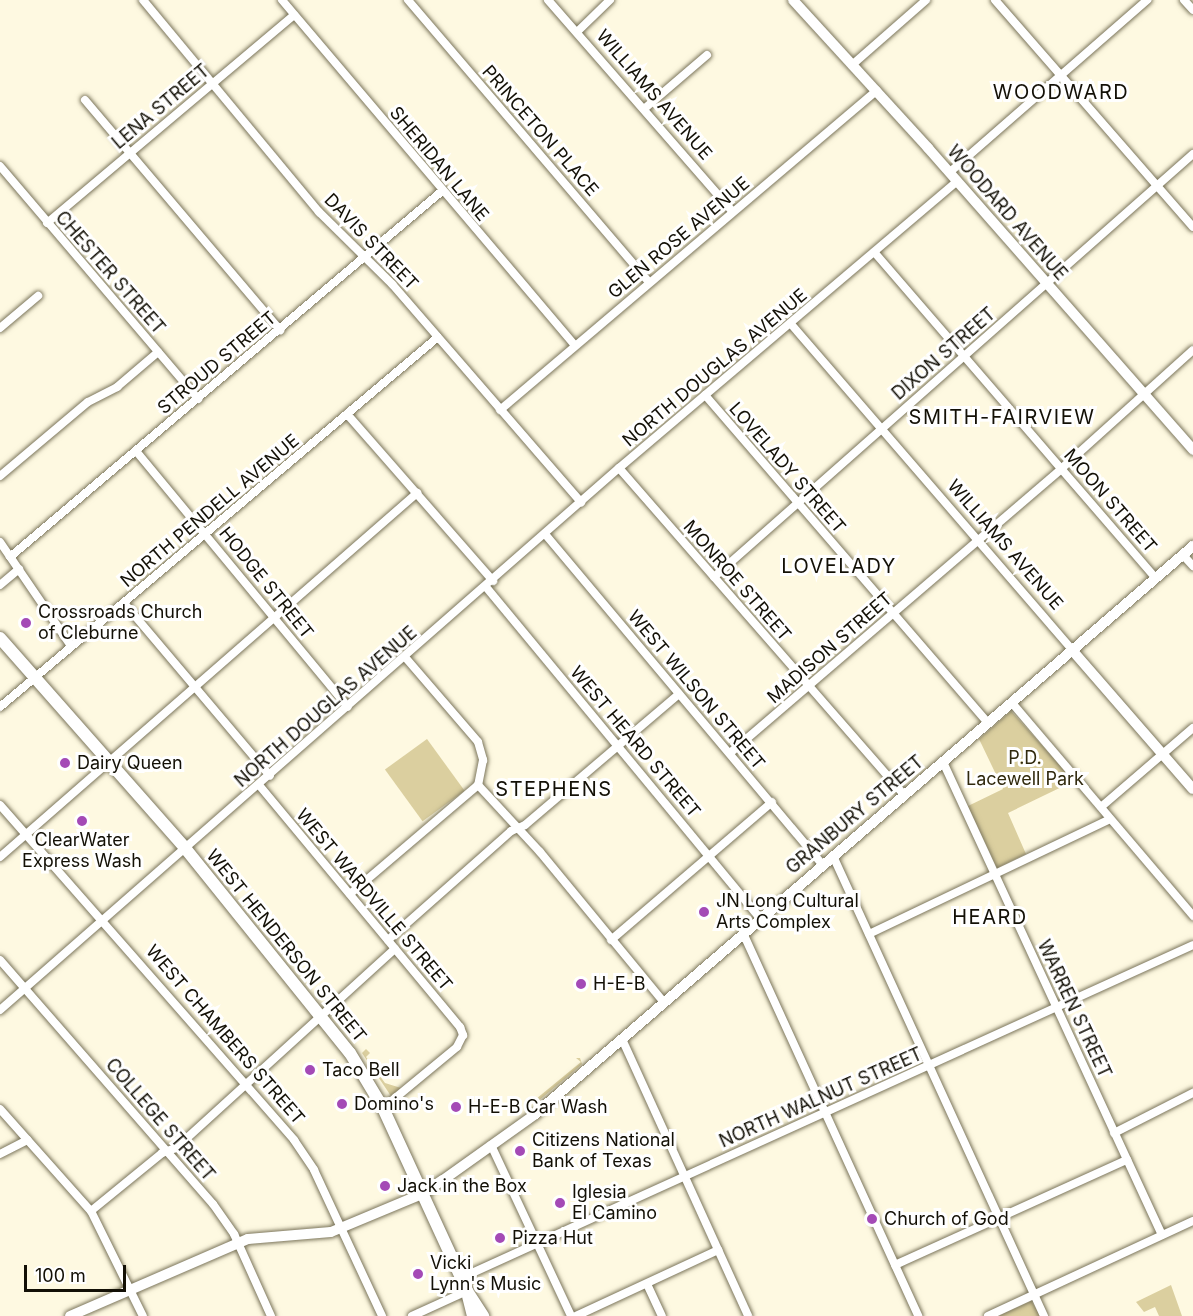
<!DOCTYPE html>
<html>
<head>
<meta charset="utf-8">
<style>
  body { margin:0 }
  #map { position:relative; width:1193px; height:1316px; overflow:hidden; background:#fef9e1; font-family:Inter,sans-serif }
  div>[style] { position:absolute }
  .green>* { inset:0; background:#dbcf9f; transform-origin:0 0 }
  .roads { filter:drop-shadow(0 0 2px #7b755b) drop-shadow(0 0 2px #7b755b) }
  .street>* { height:8px; margin:-4px; padding:0 4px; transform-origin:4px; border-radius:4px; background:#fff }
  .secondary>* { height:10px; margin:-5px; padding:0 5px; transform-origin:5px; border-radius:5px; background:#fff }
  .primary>* { height:12px; margin:-6px; padding:0 6px; transform-origin:6px; border-radius:6px; background:#fff }
  .dots>* { width:16px; height:16px; translate:-50% -50%; box-sizing:border-box; border:3px solid #fff; border-radius:50% }
  span { translate:-50% -50%; white-space:nowrap; text-align:center; line-height:1.15; -webkit-text-stroke:6px #fff; paint-order:stroke }
  .street-label { font-size:18px; color:#131006 }
  .poi-label { font-size:18px; color:#131006 }
  .left { translate:0 -50%; text-align:left }
  .park-label { font-size:18px; color:#30290d }
  .neighbourhood-label { font-size:20px; color:#131006; letter-spacing:1.5px }
  .scale { position:absolute; left:24px; top:1265px; width:102px; height:27px; box-sizing:border-box; border:3px solid #131006; border-top:0; padding-left:8px; font-size:18px; line-height:21px; white-space:nowrap; color:#131006; -webkit-text-stroke:4px #fff; paint-order:stroke }
</style>
</head>
<body>
<div id="map">
  <div class="green">
    <i style="clip-path:polygon(1011px 711px,1074px 781px,1008px 813px,1026px 854px,997px 868px,968px 806px,1003px 789px,979px 739px)"></i>
    <i style="left:427px;top:739px;width:64px;height:52px;rotate:54deg"></i>
    <i style="clip-path:polygon(366px 1049px,370px 1053px,366px 1057px,385px 1083px,401px 1088px,391px 1096px,362px 1053px)"></i>
    <i style="clip-path:polygon(576px 1058px,580px 1058px,582px 1064px,573px 1072px,537px 1102px,528px 1102px,529px 1097px,536px 1099px,581px 1062px)"></i>
    <i style="clip-path:polygon(1171px 1285px,1182px 1316px,1159px 1316px,1155px 1307px,1144px 1312px,1136px 1302px)"></i>
    <i style="clip-path:polygon(1031px 1301px,1041px 1316px,999px 1316px)"></i>
  </div>
  <div class="roads">
    <div class="street">
      <i style="left:143px;top:0;width:276px;rotate:50.3deg"></i>
      <i style="left:319px;top:212px;width:103px;rotate:44.6deg"></i>
      <i style="left:392px;top:284px;width:289px;rotate:49.1deg"></i>
      <i style="left:282px;top:0;width:453px;rotate:49.7deg"></i>
      <i style="left:408px;top:0;width:371px;rotate:49.5deg"></i>
      <i style="left:548px;top:0;width:281px;rotate:48.9deg"></i>
      <i style="left:995px;top:0;width:301px;rotate:48.9deg"></i>
      <i style="left:1184px;top:0;width:13px;rotate:48deg"></i>
      <i style="left:577px;top:32px;width:46px;rotate:-44.1deg"></i>
      <i style="left:853px;top:64px;width:97px;rotate:-41.2deg"></i>
      <i style="left:85px;top:100px;width:302px;rotate:49.7deg"></i>
      <i style="left:644px;top:109px;width:83px;rotate:-40.6deg"></i>
      <i style="left:0;top:166px;width:306px;rotate:49.6deg"></i>
      <i style="left:950px;top:172px;width:262px;rotate:-41.1deg"></i>
      <i style="left:47px;top:223px;width:323px;rotate:-40.1deg"></i>
      <i style="left:875px;top:253px;width:430px;rotate:49.2deg"></i>
      <i style="left:791px;top:324px;width:430px;rotate:49.2deg"></i>
      <i style="left:0;top:328px;width:50px;rotate:-40.1deg"></i>
      <i style="left:705px;top:395px;width:433px;rotate:49.2deg"></i>
      <i style="left:500px;top:410px;width:494px;rotate:-40.3deg"></i>
      <i style="left:347px;top:414px;width:222px;rotate:48.8deg"></i>
      <i style="left:136px;top:451px;width:332px;rotate:50.4deg"></i>
      <i style="left:619px;top:468px;width:434px;rotate:48.9deg"></i>
      <i style="left:0;top:476px;width:115px;rotate:-40.1deg"></i>
      <i style="left:88px;top:402px;width:33px;rotate:-27deg"></i>
      <i style="left:117px;top:387px;width:54px;rotate:-40.5deg"></i>
      <i style="left:545px;top:534px;width:432px;rotate:50deg"></i>
      <i style="left:0;top:542px;width:126px;rotate:55.7deg"></i>
      <i style="left:1183px;top:555px;width:15px;rotate:48deg"></i>
      <i style="left:10px;top:557px;width:566px;rotate:-40.27deg"></i>
      <i style="left:714px;top:577px;width:639px;rotate:-41.45deg"></i>
      <i style="left:0;top:585px;width:25px;rotate:-40deg"></i>
      <i style="left:486px;top:587px;width:430px;rotate:50.4deg"></i>
      <i style="left:124px;top:603px;width:226px;rotate:49.8deg"></i>
      <i style="left:405px;top:657px;width:112px;rotate:49.3deg"></i>
      <i style="left:478px;top:742px;width:19px;rotate:74deg"></i>
      <i style="left:483px;top:760px;width:25px;rotate:101deg"></i>
      <i style="left:478px;top:785px;width:91px;rotate:47.2deg"></i>
      <i style="left:540px;top:852px;width:193px;rotate:50.5deg"></i>
      <i style="left:1012px;top:703px;width:280px;rotate:49.6deg"></i>
      <i style="left:0;top:707px;width:573px;rotate:-40.19deg"></i>
      <i style="left:730px;top:753px;width:438px;rotate:-40.6deg"></i>
      <i style="left:1062px;top:468px;width:176px;rotate:-42deg"></i>
      <i style="left:943px;top:762px;width:521px;rotate:65.16deg"></i>
      <i style="left:259px;top:785px;width:315px;rotate:50.3deg"></i>
      <i style="left:460px;top:1027px;width:9px;rotate:69deg"></i>
      <i style="left:463px;top:1035px;width:13px;rotate:117deg"></i>
      <i style="left:457px;top:1047px;width:96px;rotate:140.5deg"></i>
      <i style="left:0;top:805px;width:446px;rotate:48.7deg"></i>
      <i style="left:294px;top:1140px;width:36px;rotate:56deg"></i>
      <i style="left:314px;top:1170px;width:161px;rotate:65deg"></i>
      <i style="left:1101px;top:807px;width:121px;rotate:-40.7deg"></i>
      <i style="left:833px;top:856px;width:506px;rotate:65.36deg"></i>
      <i style="left:0;top:857px;width:554px;rotate:-41.12deg"></i>
      <i style="left:350px;top:894px;width:168px;rotate:-40.4deg"></i>
      <i style="left:743px;top:933px;width:421px;rotate:65.4deg"></i>
      <i style="left:869px;top:934px;width:267px;rotate:-25.5deg"></i>
      <i style="left:388px;top:940px;width:164px;rotate:-41.5deg"></i>
      <i style="left:511px;top:831px;width:15px;rotate:-23deg"></i>
      <i style="left:525px;top:825px;width:202px;rotate:-40.4deg"></i>
      <i style="left:611px;top:940px;width:212px;rotate:-40.6deg"></i>
      <i style="left:0;top:960px;width:324px;rotate:48.9deg"></i>
      <i style="left:213px;top:1204px;width:37px;rotate:55deg"></i>
      <i style="left:234px;top:1234px;width:90px;rotate:65.7deg"></i>
      <i style="left:0;top:1010px;width:823px;rotate:-41.21deg"></i>
      <i style="left:619px;top:468px;width:444px;rotate:-40.3deg"></i>
      <i style="left:622px;top:1039px;width:304px;rotate:65.5deg"></i>
      <i style="left:0;top:1109px;width:137px;rotate:48.3deg"></i>
      <i style="left:91px;top:1211px;width:117px;rotate:63.7deg"></i>
      <i style="left:1114px;top:1133px;width:89px;rotate:-26.9deg"></i>
      <i style="left:491px;top:1145px;width:189px;rotate:64.9deg"></i>
      <i style="left:0;top:1154px;width:31px;rotate:-27deg"></i>
      <i style="left:91px;top:1211px;width:92px;rotate:-39.2deg"></i>
      <i style="left:162px;top:1153px;width:15px;rotate:-20deg"></i>
      <i style="left:176px;top:1148px;width:296px;rotate:-42.3deg"></i>
      <i style="left:895px;top:1265px;width:255px;rotate:-24.4deg"></i>
      <i style="left:461px;top:1278px;width:804px;rotate:-24.46deg"></i>
      <i style="left:647px;top:1284px;width:35px;rotate:65deg"></i>
      <i style="left:412px;top:1316px;width:60px;rotate:-24.4deg"></i>
      <i style="left:576px;top:1316px;width:157px;rotate:-24.9deg"></i>
      <i style="left:988px;top:1316px;width:226px;rotate:-24.9deg"></i>
    </div>
    <div class="secondary">
      <i style="left:793px;top:0;width:200px;rotate:47.6deg"></i>
      <i style="left:928px;top:148px;width:402px;rotate:48.7deg"></i>
      <i style="left:1072px;top:650px;width:184px;rotate:49deg"></i>
      <i style="left:70px;top:1316px;width:194px;rotate:-23.4deg"></i>
      <i style="left:248px;top:1239px;width:83px;rotate:-4.8deg"></i>
      <i style="left:331px;top:1232px;width:99px;rotate:-22.7deg"></i>
      <i style="left:422px;top:1194px;width:25px;rotate:-34deg"></i>
      <i style="left:443px;top:1180px;width:112px;rotate:-35.5deg"></i>
      <i style="left:534px;top:1115px;width:871px;rotate:-40.81deg"></i>
    </div>
    <div class="primary">
      <i style="left:0;top:638px;width:280px;rotate:48.6deg"></i>
      <i style="left:185px;top:848px;width:263px;rotate:51.2deg"></i>
      <i style="left:350px;top:1053px;width:64px;rotate:59deg"></i>
      <i style="left:383px;top:1108px;width:201px;rotate:65.3deg"></i>
      <i style="left:467px;top:1291px;width:30px;rotate:57deg"></i>
      <i style="left:467px;top:1292px;width:25px;rotate:76deg"></i>
    </div>
  </div>
  <div class="dots">
    <i style="left:26px;top:623px;background:#a44ab6"></i>
    <i style="left:65px;top:763px;background:#a44ab6"></i>
    <i style="left:82px;top:821px;background:#a44ab6"></i>
    <i style="left:704px;top:912px;background:#a44ab6"></i>
    <i style="left:581px;top:984px;background:#a44ab6"></i>
    <i style="left:310px;top:1070px;background:#a44ab6"></i>
    <i style="left:342px;top:1104px;background:#a44ab6"></i>
    <i style="left:456px;top:1107px;background:#a44ab6"></i>
    <i style="left:520px;top:1151px;background:#a44ab6"></i>
    <i style="left:385px;top:1186px;background:#a44ab6"></i>
    <i style="left:560px;top:1203px;background:#a44ab6"></i>
    <i style="left:872px;top:1219px;background:#a44ab6"></i>
    <i style="left:500px;top:1238px;background:#a44ab6"></i>
    <i style="left:418px;top:1274px;background:#a44ab6"></i>
  </div>
  <div class="street-label">
    <span style="left:654px;top:95px;rotate:49deg">WILLIAMS AVENUE</span>
    <span style="left:161px;top:107px;rotate:-40deg">LENA STREET</span>
    <span style="left:540px;top:131px;rotate:49deg">PRINCETON PLACE</span>
    <span style="left:439px;top:164px;rotate:50deg">SHERIDAN LANE</span>
    <span style="left:1007px;top:213px;rotate:49deg">WOODARD AVENUE</span>
    <span style="left:679px;top:238px;rotate:-40deg">GLEN ROSE AVENUE</span>
    <span style="left:371px;top:242px;rotate:46deg">DAVIS STREET</span>
    <span style="left:110px;top:273px;rotate:49deg">CHESTER STREET</span>
    <span style="left:944px;top:354px;rotate:-41deg">DIXON STREET</span>
    <span style="left:217px;top:363px;rotate:-40deg">STROUD STREET</span>
    <span style="left:715px;top:368px;rotate:-40deg">NORTH DOUGLAS AVENUE</span>
    <span style="left:787px;top:468px;rotate:49deg">LOVELADY STREET</span>
    <span style="left:1110px;top:501px;rotate:49deg">MOON STREET</span>
    <span style="left:210px;top:511px;rotate:-40deg">NORTH PENDELL AVENUE</span>
    <span style="left:1005px;top:545px;rotate:49deg">WILLIAMS AVENUE</span>
    <span style="left:737px;top:581px;rotate:49deg">MONROE STREET</span>
    <span style="left:266px;top:583px;rotate:51deg">HODGE STREET</span>
    <span style="left:830px;top:648px;rotate:-41deg">MADISON STREET</span>
    <span style="left:696px;top:690px;rotate:50deg">WEST WILSON STREET</span>
    <span style="left:326px;top:707px;rotate:-41deg">NORTH DOUGLAS AVENUE</span>
    <span style="left:635px;top:742px;rotate:50deg">WEST HEARD STREET</span>
    <span style="left:855px;top:815px;rotate:-40deg">GRANBURY STREET</span>
    <span style="left:374px;top:900px;rotate:50deg">WEST WARDVILLE STREET</span>
    <span style="left:286px;top:946px;rotate:51deg">WEST HENDERSON STREET</span>
    <span style="left:1074px;top:1009px;rotate:65deg">WARREN STREET</span>
    <span style="left:225px;top:1035px;rotate:49deg">WEST CHAMBERS STREET</span>
    <span style="left:821px;top:1098px;rotate:-24deg">NORTH WALNUT STREET</span>
    <span style="left:160px;top:1120px;rotate:49deg">COLLEGE STREET</span>
  </div>
  <div class="poi-label">
    <span class="left" style="left:38px;top:623px">Crossroads Church<br>of Cleburne</span>
    <span class="left" style="left:77px;top:763px">Dairy Queen</span>
    <span style="left:82px;top:851px">ClearWater<br>Express Wash</span>
    <span class="left" style="left:716px;top:912px">JN Long Cultural<br>Arts Complex</span>
    <span class="left" style="left:593px;top:984px">H-E-B</span>
    <span class="left" style="left:322px;top:1070px">Taco Bell</span>
    <span class="left" style="left:354px;top:1104px">Domino's</span>
    <span class="left" style="left:468px;top:1107px">H-E-B Car Wash</span>
    <span class="left" style="left:532px;top:1151px">Citizens National<br>Bank of Texas</span>
    <span class="left" style="left:397px;top:1186px">Jack in the Box</span>
    <span class="left" style="left:572px;top:1203px">Iglesia<br>El Camino</span>
    <span class="left" style="left:884px;top:1219px">Church of God</span>
    <span class="left" style="left:512px;top:1238px">Pizza Hut</span>
    <span class="left" style="left:430px;top:1274px">Vicki<br>Lynn's Music</span>
  </div>
  <div class="park-label">
    <span style="left:1025px;top:769px">P.D.<br>Lacewell Park</span>
  </div>
  <div class="neighbourhood-label">
    <span style="left:1061px;top:92px">WOODWARD</span>
    <span style="left:1002px;top:417px">SMITH-FAIRVIEW</span>
    <span style="left:839px;top:566px">LOVELADY</span>
    <span style="left:554px;top:789px">STEPHENS</span>
    <span style="left:990px;top:917px">HEARD</span>
  </div>
  <div class="scale">100 m</div>
</div>
</body>
</html>
